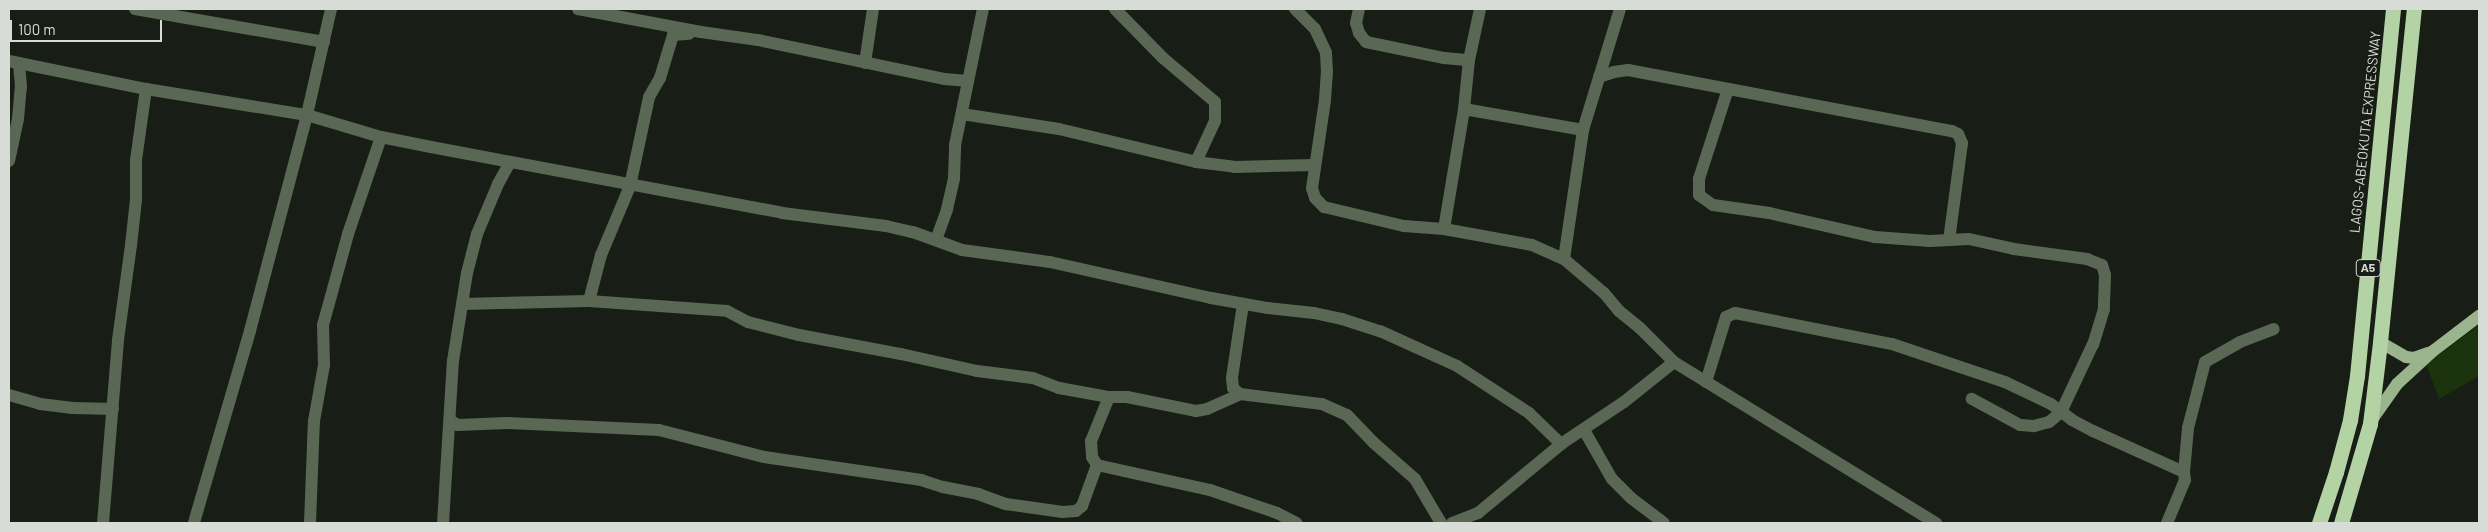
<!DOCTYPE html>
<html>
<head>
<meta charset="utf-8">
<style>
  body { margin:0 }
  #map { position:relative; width:2488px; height:532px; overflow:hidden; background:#181e16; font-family:Barlow,sans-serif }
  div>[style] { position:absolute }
  .green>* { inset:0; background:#1a330c }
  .minor>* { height:12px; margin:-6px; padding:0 6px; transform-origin:6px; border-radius:6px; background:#5b6755 }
  .major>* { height:12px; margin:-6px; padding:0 6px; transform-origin:6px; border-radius:6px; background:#9ab48e }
  .highway>* { height:15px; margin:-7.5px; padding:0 7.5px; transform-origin:7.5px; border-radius:7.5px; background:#b3d3a5 }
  span { translate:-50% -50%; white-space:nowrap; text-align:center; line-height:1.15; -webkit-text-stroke:4.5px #181e16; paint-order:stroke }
  .shield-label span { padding:1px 4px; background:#181e16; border:1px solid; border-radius:4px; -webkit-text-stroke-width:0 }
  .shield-label { font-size:12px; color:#d8dcd6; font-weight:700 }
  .street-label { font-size:14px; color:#d8dcd6 }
  .frame { position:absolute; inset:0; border:10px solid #d8dcd6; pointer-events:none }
  .scale { position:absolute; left:10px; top:20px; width:152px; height:22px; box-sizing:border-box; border:2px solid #d8dcd6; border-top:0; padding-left:6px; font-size:15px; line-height:18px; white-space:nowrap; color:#d8dcd6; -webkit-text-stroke:4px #181e16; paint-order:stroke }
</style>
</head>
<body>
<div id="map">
  <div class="green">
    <i style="clip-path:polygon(2479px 325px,2479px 376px,2439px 399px,2426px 364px)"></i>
  </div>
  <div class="minor">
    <i style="left:135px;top:9px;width:192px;rotate:9.9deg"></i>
    <i style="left:331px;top:9px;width:109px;rotate:102.8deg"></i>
    <i style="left:307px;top:115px;width:77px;rotate:16.6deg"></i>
    <i style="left:381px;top:137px;width:51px;rotate:11.3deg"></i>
    <i style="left:431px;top:147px;width:357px;rotate:10.6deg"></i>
    <i style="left:782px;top:213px;width:105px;rotate:7.1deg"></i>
    <i style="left:886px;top:226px;width:28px;rotate:13deg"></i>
    <i style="left:913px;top:232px;width:52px;rotate:20.2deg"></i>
    <i style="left:962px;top:250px;width:89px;rotate:7.8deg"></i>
    <i style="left:1050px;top:262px;width:165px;rotate:12.6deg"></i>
    <i style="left:1211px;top:298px;width:58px;rotate:10deg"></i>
    <i style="left:1268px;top:308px;width:46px;rotate:6.2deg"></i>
    <i style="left:1314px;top:313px;width:29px;rotate:12deg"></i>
    <i style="left:1342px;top:319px;width:40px;rotate:18deg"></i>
    <i style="left:1380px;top:331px;width:85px;rotate:24.4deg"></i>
    <i style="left:1457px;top:366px;width:86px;rotate:33.1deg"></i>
    <i style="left:1529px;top:413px;width:45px;rotate:44.1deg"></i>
    <i style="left:578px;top:9px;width:125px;rotate:10.6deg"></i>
    <i style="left:701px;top:32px;width:58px;rotate:8deg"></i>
    <i style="left:758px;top:40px;width:191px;rotate:11.8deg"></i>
    <i style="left:945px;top:79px;width:23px;rotate:5deg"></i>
    <i style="left:1115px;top:9px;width:69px;rotate:45.6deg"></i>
    <i style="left:1163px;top:58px;width:68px;rotate:40.2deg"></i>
    <i style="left:1215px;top:102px;width:19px;rotate:90deg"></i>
    <i style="left:1215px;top:121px;width:45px;rotate:114.9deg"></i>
    <i style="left:1295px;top:9px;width:28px;rotate:45deg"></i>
    <i style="left:1315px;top:29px;width:26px;rotate:65deg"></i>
    <i style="left:1326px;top:53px;width:18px;rotate:87deg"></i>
    <i style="left:1327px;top:71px;width:29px;rotate:94deg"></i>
    <i style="left:1325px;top:100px;width:89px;rotate:98.4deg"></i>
    <i style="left:1312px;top:188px;width:10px;rotate:73deg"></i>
    <i style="left:1315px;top:198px;width:13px;rotate:45deg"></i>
    <i style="left:1324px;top:207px;width:82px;rotate:13.4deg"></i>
    <i style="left:1404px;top:226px;width:40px;rotate:4.3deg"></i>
    <i style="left:1444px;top:229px;width:89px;rotate:10.3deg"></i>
    <i style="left:1532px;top:245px;width:35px;rotate:24deg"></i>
    <i style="left:1564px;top:259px;width:52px;rotate:40.4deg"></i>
    <i style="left:1604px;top:293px;width:23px;rotate:50deg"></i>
    <i style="left:1619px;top:311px;width:27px;rotate:39deg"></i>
    <i style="left:1640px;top:328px;width:48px;rotate:45deg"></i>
    <i style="left:1674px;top:362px;width:308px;rotate:31.6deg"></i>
    <i style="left:1359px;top:9px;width:14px;rotate:102deg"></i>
    <i style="left:1356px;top:23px;width:10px;rotate:73deg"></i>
    <i style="left:1359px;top:33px;width:11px;rotate:52deg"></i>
    <i style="left:1366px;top:42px;width:80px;rotate:11.6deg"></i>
    <i style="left:1444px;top:58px;width:25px;rotate:5deg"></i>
    <i style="left:9px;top:61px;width:140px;rotate:11.6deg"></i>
    <i style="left:865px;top:63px;width:55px;rotate:-81.6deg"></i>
    <i style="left:1599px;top:77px;width:16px;rotate:-18deg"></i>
    <i style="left:1614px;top:72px;width:14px;rotate:-8deg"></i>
    <i style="left:1628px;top:70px;width:330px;rotate:10.7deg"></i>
    <i style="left:1952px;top:131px;width:7px;rotate:27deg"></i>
    <i style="left:1958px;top:134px;width:10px;rotate:66deg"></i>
    <i style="left:1962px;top:143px;width:98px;rotate:97.6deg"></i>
    <i style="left:1728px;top:89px;width:95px;rotate:107.9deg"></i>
    <i style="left:1699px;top:179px;width:16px;rotate:90deg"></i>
    <i style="left:1699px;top:195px;width:17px;rotate:36deg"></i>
    <i style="left:1713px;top:205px;width:57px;rotate:8.1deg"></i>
    <i style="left:1769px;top:213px;width:109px;rotate:12.8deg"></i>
    <i style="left:1875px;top:237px;width:55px;rotate:4.2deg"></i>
    <i style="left:1930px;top:241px;width:39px;rotate:-3deg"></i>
    <i style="left:1969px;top:239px;width:46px;rotate:12.5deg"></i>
    <i style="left:2014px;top:249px;width:74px;rotate:7.8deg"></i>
    <i style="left:2087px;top:259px;width:16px;rotate:22deg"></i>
    <i style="left:2102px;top:265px;width:10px;rotate:73deg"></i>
    <i style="left:2105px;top:275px;width:34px;rotate:92deg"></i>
    <i style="left:2104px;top:309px;width:37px;rotate:107deg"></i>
    <i style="left:2093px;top:344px;width:75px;rotate:115.2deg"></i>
    <i style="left:2061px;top:412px;width:16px;rotate:140deg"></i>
    <i style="left:2049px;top:422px;width:16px;rotate:165deg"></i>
    <i style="left:2034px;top:426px;width:14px;rotate:-176deg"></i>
    <i style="left:2020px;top:425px;width:55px;rotate:-151.6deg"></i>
    <i style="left:1464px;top:109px;width:121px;rotate:10deg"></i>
    <i style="left:962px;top:114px;width:98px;rotate:8.8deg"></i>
    <i style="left:1059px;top:129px;width:141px;rotate:13.5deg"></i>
    <i style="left:1196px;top:162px;width:38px;rotate:7deg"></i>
    <i style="left:1234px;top:167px;width:80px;rotate:-1.4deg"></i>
    <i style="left:9px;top:161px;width:43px;rotate:-77.9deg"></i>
    <i style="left:18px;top:119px;width:32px;rotate:-85deg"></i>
    <i style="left:21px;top:87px;width:24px;rotate:-95deg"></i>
    <i style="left:1444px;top:229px;width:122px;rotate:-80.5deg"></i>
    <i style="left:1464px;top:109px;width:49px;rotate:-84.2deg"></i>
    <i style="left:1469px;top:60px;width:52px;rotate:-77.8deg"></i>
    <i style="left:936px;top:240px;width:33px;rotate:-70deg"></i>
    <i style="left:947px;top:209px;width:32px;rotate:-77deg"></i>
    <i style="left:954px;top:178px;width:33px;rotate:-88deg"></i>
    <i style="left:955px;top:145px;width:139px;rotate:-78.4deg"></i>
    <i style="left:1564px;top:259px;width:130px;rotate:-81.6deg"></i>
    <i style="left:1583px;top:130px;width:127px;rotate:-73deg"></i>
    <i style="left:589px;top:301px;width:48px;rotate:-75.4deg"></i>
    <i style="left:601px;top:255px;width:75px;rotate:-67.2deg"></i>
    <i style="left:630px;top:186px;width:91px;rotate:-77.9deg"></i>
    <i style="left:649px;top:97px;width:22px;rotate:-60deg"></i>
    <i style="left:660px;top:78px;width:45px;rotate:-73.2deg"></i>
    <i style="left:673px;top:35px;width:16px;rotate:-4deg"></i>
    <i style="left:462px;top:304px;width:127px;rotate:-1.4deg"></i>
    <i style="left:589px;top:301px;width:138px;rotate:4.1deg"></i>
    <i style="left:727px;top:311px;width:24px;rotate:28deg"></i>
    <i style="left:748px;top:322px;width:53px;rotate:14.3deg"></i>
    <i style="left:799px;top:335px;width:104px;rotate:10.6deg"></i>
    <i style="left:901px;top:354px;width:78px;rotate:12.6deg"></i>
    <i style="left:977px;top:371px;width:56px;rotate:7.1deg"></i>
    <i style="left:1033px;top:378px;width:28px;rotate:21deg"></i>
    <i style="left:1059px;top:388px;width:51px;rotate:10.2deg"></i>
    <i style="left:1109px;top:397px;width:48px;rotate:112.2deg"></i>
    <i style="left:1091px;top:441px;width:16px;rotate:86deg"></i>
    <i style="left:1092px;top:457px;width:9px;rotate:58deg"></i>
    <i style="left:1097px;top:465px;width:116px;rotate:12.5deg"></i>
    <i style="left:1210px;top:490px;width:71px;rotate:18.9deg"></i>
    <i style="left:1277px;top:513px;width:22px;rotate:27deg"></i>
    <i style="left:1243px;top:304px;width:75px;rotate:98.5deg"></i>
    <i style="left:1232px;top:378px;width:10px;rotate:84deg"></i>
    <i style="left:1233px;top:388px;width:9px;rotate:41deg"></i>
    <i style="left:1240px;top:394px;width:83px;rotate:7deg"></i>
    <i style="left:1322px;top:404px;width:27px;rotate:24deg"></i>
    <i style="left:1347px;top:415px;width:39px;rotate:46deg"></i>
    <i style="left:1374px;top:443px;width:55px;rotate:41.3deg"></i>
    <i style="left:1415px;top:479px;width:51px;rotate:59.4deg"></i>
    <i style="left:1706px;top:382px;width:68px;rotate:-72.9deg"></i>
    <i style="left:1726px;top:317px;width:10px;rotate:-24deg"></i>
    <i style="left:1735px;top:313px;width:160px;rotate:11.2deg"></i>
    <i style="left:1892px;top:344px;width:119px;rotate:18.6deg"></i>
    <i style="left:2005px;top:382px;width:51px;rotate:25.6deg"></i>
    <i style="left:2051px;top:404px;width:26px;rotate:37deg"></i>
    <i style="left:2072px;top:420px;width:24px;rotate:28deg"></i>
    <i style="left:2093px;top:431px;width:100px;rotate:24.3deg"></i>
    <i style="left:2184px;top:472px;width:8px;rotate:83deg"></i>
    <i style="left:2185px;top:480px;width:47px;rotate:112.7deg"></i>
    <i style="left:9px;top:395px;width:32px;rotate:16deg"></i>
    <i style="left:40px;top:404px;width:33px;rotate:7deg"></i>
    <i style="left:73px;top:408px;width:40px;rotate:1.4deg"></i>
    <i style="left:1109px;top:397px;width:18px"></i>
    <i style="left:1127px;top:397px;width:70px;rotate:11.5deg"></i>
    <i style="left:1196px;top:411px;width:11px;rotate:-10deg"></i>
    <i style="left:1207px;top:409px;width:36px;rotate:-24deg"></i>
    <i style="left:451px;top:421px;width:8px;rotate:30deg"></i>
    <i style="left:458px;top:425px;width:49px;rotate:-2.3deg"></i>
    <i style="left:507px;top:423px;width:152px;rotate:2.6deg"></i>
    <i style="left:659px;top:430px;width:108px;rotate:14.4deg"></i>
    <i style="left:764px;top:457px;width:159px;rotate:8.3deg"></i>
    <i style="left:921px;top:480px;width:23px;rotate:18deg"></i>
    <i style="left:943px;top:487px;width:36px;rotate:11deg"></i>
    <i style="left:978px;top:494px;width:30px;rotate:20deg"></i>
    <i style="left:1006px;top:504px;width:57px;rotate:8.1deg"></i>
    <i style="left:1062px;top:512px;width:14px;rotate:-4deg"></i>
    <i style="left:1076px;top:511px;width:8px;rotate:-40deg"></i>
    <i style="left:1082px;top:506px;width:44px;rotate:-69.9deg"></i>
    <i style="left:1584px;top:430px;width:56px;rotate:60.3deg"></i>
    <i style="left:1612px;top:479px;width:27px;rotate:45deg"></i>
    <i style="left:1631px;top:498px;width:41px;rotate:37.1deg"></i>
    <i style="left:2184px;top:472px;width:44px;rotate:-84.8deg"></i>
    <i style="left:2188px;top:428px;width:68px;rotate:-75.6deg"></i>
    <i style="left:2205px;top:362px;width:40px;rotate:-29.7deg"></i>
    <i style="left:2240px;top:342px;width:36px;rotate:-21deg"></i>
    <i style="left:103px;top:523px;width:184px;rotate:-85.3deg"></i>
    <i style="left:118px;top:340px;width:96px;rotate:-82.2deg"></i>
    <i style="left:131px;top:245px;width:45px;rotate:-83.7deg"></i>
    <i style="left:136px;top:200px;width:40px;rotate:-90deg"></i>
    <i style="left:136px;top:160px;width:72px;rotate:-82deg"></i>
    <i style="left:146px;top:89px;width:163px;rotate:9.2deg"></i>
    <i style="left:307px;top:115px;width:223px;rotate:104.8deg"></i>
    <i style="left:250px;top:331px;width:200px;rotate:106.3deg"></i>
    <i style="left:310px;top:523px;width:102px;rotate:-87.8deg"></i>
    <i style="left:314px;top:421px;width:57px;rotate:-79.9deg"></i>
    <i style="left:324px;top:365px;width:40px;rotate:-91.4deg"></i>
    <i style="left:323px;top:325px;width:94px;rotate:-74.6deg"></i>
    <i style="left:348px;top:234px;width:102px;rotate:-71.2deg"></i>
    <i style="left:443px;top:523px;width:162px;rotate:-86.5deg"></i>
    <i style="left:453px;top:361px;width:89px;rotate:-81deg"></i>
    <i style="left:467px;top:273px;width:40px;rotate:-75.6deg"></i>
    <i style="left:477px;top:234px;width:54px;rotate:-67.2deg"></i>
    <i style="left:498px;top:184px;width:25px;rotate:-61deg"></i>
    <i style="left:1452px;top:523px;width:28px;rotate:-21deg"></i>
    <i style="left:1478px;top:513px;width:108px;rotate:-39.7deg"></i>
    <i style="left:1561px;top:444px;width:76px;rotate:-33.7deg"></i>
    <i style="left:1624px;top:402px;width:64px;rotate:-38.7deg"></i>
  </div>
  <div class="major">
    <i style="left:2380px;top:342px;width:30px;rotate:30deg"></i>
    <i style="left:2406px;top:357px;width:8px;rotate:7deg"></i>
    <i style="left:2414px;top:358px;width:15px;rotate:-20deg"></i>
    <i style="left:2371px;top:421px;width:45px;rotate:-54.9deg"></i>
    <i style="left:2397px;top:384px;width:49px;rotate:-42.5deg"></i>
    <i style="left:2433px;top:351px;width:58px;rotate:-37.3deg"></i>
  </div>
  <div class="highway">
    <i style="left:2319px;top:523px;width:54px;rotate:-71.6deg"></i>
    <i style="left:2336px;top:472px;width:54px;rotate:-74.9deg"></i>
    <i style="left:2350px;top:420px;width:45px;rotate:-81deg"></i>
    <i style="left:2357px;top:376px;width:369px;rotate:-84.4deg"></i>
    <i style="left:2341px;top:523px;width:103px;rotate:-73.7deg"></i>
    <i style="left:2370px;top:424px;width:83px;rotate:-83deg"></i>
    <i style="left:2380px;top:342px;width:335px;rotate:-84.2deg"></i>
  </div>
  <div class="shield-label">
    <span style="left:2368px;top:268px">A5</span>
  </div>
  <div class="street-label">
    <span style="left:2365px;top:132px;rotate:-84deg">LAGOS-ABEOKUTA EXPRESSWAY</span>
  </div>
  <div class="frame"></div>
  <div class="scale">100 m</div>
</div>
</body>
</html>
